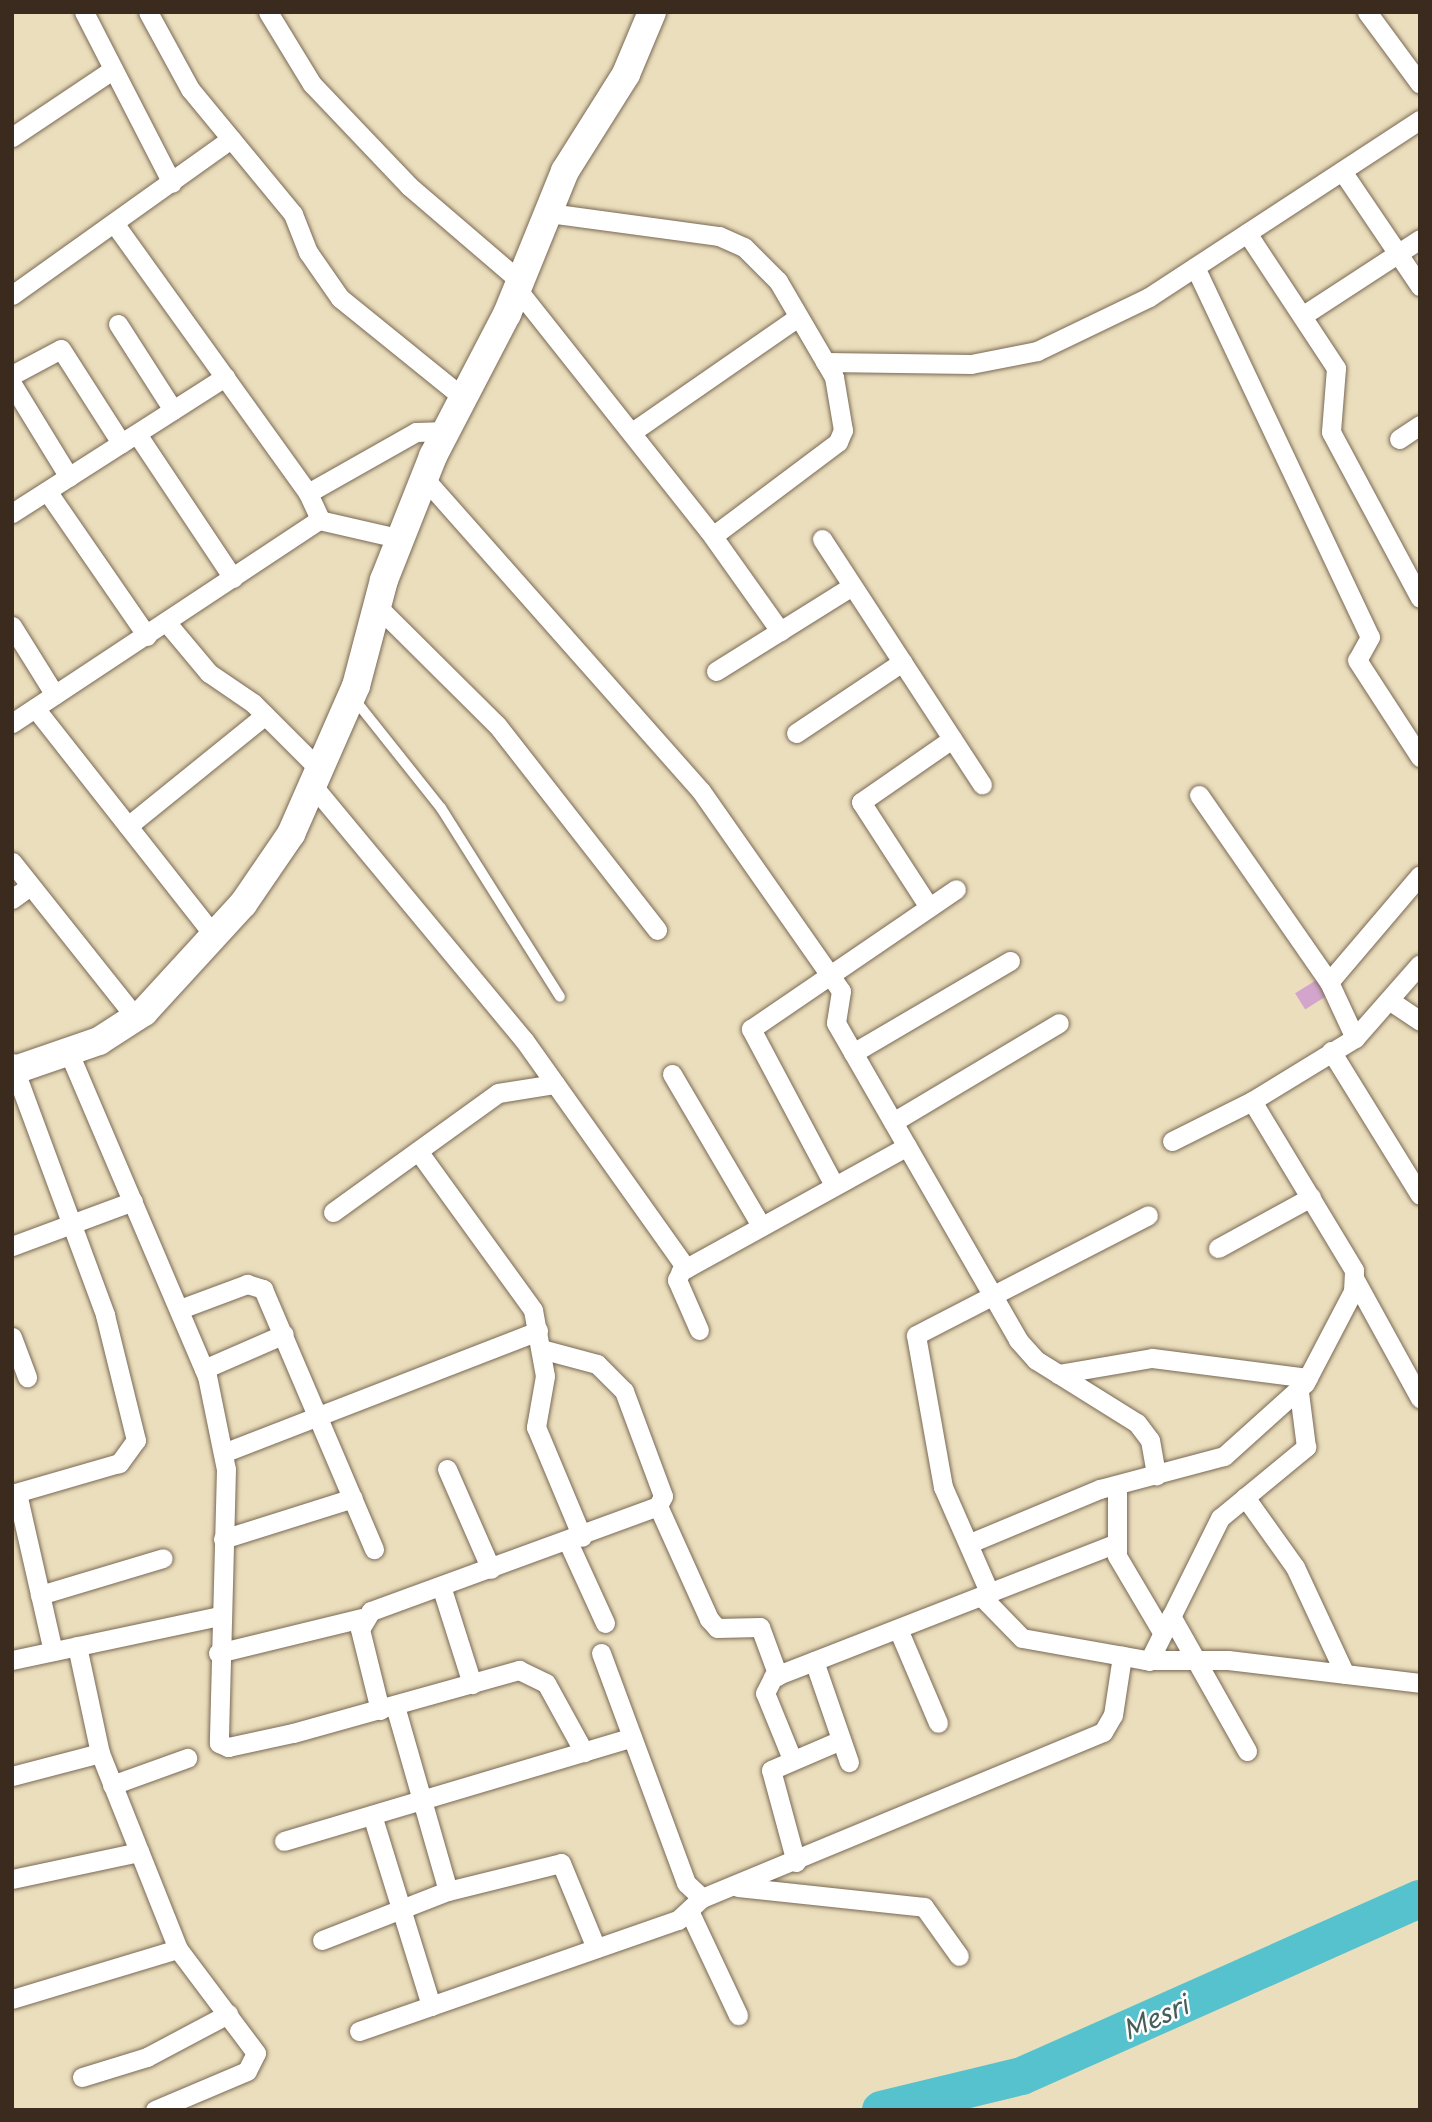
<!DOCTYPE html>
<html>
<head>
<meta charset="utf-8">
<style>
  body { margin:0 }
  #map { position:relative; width:1432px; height:2122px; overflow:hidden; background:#ebdebc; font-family:"Playpen Sans",sans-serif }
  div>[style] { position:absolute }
  .river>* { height:38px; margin:-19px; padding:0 19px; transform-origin:19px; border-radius:19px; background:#55c2cd }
  .building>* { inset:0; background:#d3a5cd; transform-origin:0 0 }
  .roads { filter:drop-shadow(0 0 2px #796955) drop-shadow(0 0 2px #796955) }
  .lane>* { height:10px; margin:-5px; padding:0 5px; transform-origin:5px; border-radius:5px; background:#fff }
  .street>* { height:19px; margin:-9.5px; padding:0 9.5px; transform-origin:9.5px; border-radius:9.5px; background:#fff }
  .secondary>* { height:28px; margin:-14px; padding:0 14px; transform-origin:14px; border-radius:14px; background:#fff }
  span { translate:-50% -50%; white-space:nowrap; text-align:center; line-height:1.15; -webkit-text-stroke:5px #fff; paint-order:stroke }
  .water-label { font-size:26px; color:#445f5b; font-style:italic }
  .frame { position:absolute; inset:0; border:14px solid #3b2a1e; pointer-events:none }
</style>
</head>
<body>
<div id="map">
  <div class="river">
    <i style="left:881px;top:2110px;width:145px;rotate:-13.6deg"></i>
    <i style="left:1022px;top:2076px;width:436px;rotate:-24deg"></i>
  </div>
  <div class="building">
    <i style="left:1318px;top:979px;width:19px;height:27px;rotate:58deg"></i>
  </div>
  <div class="roads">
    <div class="lane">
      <i style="left:355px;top:700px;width:138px;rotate:51.5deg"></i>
      <i style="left:441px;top:808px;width:223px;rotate:57.8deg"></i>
    </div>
    <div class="street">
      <i style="left:84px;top:12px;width:192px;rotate:62.8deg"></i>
      <i style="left:148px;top:12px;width:88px;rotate:61.4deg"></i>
      <i style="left:190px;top:89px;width:162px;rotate:50.5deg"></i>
      <i style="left:293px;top:214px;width:41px;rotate:68.5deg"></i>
      <i style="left:308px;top:252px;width:56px;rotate:55.2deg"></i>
      <i style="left:340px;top:298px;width:156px;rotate:39deg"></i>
      <i style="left:268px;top:12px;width:84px;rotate:58.6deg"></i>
      <i style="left:312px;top:84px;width:141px;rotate:46.4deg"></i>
      <i style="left:409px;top:186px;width:146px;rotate:40.6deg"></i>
      <i style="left:1367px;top:12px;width:89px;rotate:53.6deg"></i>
      <i style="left:12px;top:137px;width:120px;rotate:-33.8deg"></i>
      <i style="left:1342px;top:171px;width:139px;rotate:55.9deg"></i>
      <i style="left:549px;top:213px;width:172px;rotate:7.7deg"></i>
      <i style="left:719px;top:236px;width:27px;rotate:24deg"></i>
      <i style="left:744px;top:247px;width:48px;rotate:45deg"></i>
      <i style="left:778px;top:281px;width:111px;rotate:59.7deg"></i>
      <i style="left:834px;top:377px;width:54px;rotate:80.4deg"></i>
      <i style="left:843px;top:430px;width:13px;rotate:113deg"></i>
      <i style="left:838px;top:442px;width:156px;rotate:143.1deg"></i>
      <i style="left:1247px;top:233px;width:162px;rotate:56.6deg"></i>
      <i style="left:1336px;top:368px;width:64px;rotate:94.5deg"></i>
      <i style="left:1331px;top:432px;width:188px;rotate:61.8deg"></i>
      <i style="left:1195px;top:267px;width:409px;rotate:64.7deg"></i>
      <i style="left:1370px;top:637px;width:26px;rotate:119deg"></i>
      <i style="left:1357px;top:660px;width:116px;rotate:57deg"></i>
      <i style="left:517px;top:289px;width:309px;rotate:51.6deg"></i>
      <i style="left:709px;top:531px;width:123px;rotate:54.6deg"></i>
      <i style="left:12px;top:295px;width:269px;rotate:-35.5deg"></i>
      <i style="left:1302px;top:316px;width:141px;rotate:-33.1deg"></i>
      <i style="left:118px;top:324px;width:102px;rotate:57.4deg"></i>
      <i style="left:825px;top:362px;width:146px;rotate:0.8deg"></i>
      <i style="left:971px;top:364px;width:67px;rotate:-11.1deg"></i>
      <i style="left:1037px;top:351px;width:124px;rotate:-25.7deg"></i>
      <i style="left:1149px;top:297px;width:324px;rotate:-33.2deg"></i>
      <i style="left:12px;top:375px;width:55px;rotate:-28deg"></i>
      <i style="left:61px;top:349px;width:112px;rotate:57.4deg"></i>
      <i style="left:12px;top:384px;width:109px;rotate:58.5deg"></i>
      <i style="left:632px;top:432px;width:202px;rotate:-34.7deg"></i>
      <i style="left:137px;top:434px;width:173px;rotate:56.3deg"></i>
      <i style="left:1399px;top:439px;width:25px;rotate:-34deg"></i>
      <i style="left:424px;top:478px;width:418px;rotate:48.5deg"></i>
      <i style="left:701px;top:791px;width:244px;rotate:55deg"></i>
      <i style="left:841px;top:991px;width:32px;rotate:99deg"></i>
      <i style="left:836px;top:1023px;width:366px;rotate:60.1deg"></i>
      <i style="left:1018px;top:1340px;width:27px;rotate:48deg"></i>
      <i style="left:1036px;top:1360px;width:119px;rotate:32deg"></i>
      <i style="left:1137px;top:1423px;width:21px;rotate:53deg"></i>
      <i style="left:1150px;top:1440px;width:36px;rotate:80deg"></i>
      <i style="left:47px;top:491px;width:176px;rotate:55.4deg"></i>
      <i style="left:308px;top:493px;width:124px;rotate:-29.5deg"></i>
      <i style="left:416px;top:432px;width:30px;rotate:-2deg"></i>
      <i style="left:12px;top:513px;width:253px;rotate:-32.6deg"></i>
      <i style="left:319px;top:520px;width:85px;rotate:12.9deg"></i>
      <i style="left:822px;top:539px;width:293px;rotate:56.9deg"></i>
      <i style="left:379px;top:608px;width:166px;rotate:44.8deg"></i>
      <i style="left:497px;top:725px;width:260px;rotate:52deg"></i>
      <i style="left:167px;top:623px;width:65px;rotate:50deg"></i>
      <i style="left:209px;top:673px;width:53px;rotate:34.3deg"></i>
      <i style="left:253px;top:703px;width:93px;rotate:45deg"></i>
      <i style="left:12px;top:626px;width:81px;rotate:58.1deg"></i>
      <i style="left:716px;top:671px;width:160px;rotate:-32deg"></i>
      <i style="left:35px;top:708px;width:288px;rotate:51.8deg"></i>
      <i style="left:12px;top:723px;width:369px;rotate:-33.5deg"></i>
      <i style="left:320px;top:519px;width:29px;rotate:-115deg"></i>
      <i style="left:308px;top:493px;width:329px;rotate:-125.7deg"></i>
      <i style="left:796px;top:733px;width:128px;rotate:-33.8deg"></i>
      <i style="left:313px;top:786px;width:330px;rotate:50.3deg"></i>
      <i style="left:524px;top:1040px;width:280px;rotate:54.6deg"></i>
      <i style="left:1199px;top:795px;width:228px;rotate:55.2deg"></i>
      <i style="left:1329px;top:982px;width:62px;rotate:65.1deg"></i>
      <i style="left:128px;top:826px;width:176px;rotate:-39deg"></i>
      <i style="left:12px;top:862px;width:199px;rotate:51.5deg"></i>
      <i style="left:12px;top:899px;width:22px;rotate:-36deg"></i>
      <i style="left:929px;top:907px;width:125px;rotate:-122.9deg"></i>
      <i style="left:861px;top:802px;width:111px;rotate:-34.7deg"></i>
      <i style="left:1329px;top:982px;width:140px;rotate:-49.6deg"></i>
      <i style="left:1389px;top:1000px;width:37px;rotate:34deg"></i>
      <i style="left:1331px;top:1051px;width:169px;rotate:58.3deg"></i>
      <i style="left:69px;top:1053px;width:351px;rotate:66.9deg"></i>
      <i style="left:207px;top:1376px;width:95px;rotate:78.5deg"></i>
      <i style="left:226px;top:1469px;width:274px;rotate:91.5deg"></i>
      <i style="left:219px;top:1743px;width:10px;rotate:24deg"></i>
      <i style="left:228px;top:1747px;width:66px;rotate:-12.2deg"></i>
      <i style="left:293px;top:1733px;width:235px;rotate:-15.6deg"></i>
      <i style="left:519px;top:1670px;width:30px;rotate:26deg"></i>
      <i style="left:546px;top:1683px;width:79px;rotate:61.2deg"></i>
      <i style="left:853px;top:1053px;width:182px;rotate:-30.4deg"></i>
      <i style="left:12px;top:1063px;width:269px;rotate:69.7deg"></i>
      <i style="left:105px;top:1315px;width:129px;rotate:76.1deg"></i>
      <i style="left:136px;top:1440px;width:29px;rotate:126deg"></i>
      <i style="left:119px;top:1463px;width:111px;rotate:163.8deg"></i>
      <i style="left:672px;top:1074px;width:176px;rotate:59.6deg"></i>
      <i style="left:893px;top:1122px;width:193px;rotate:-30.8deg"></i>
      <i style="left:1172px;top:1141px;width:89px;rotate:-26.6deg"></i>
      <i style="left:1252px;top:1101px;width:121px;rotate:-31.5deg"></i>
      <i style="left:1355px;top:1038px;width:98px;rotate:-48.7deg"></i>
      <i style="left:418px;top:1151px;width:196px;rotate:54.1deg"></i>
      <i style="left:533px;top:1310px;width:67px;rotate:79.7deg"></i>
      <i style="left:545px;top:1376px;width:52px;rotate:100deg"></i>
      <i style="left:536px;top:1427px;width:119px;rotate:67.3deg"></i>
      <i style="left:834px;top:1185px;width:177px;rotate:-118deg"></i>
      <i style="left:751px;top:1029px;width:248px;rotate:-34.3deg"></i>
      <i style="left:333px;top:1212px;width:203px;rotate:-35.8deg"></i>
      <i style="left:498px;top:1093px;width:58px;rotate:-9deg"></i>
      <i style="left:12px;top:1246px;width:129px;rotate:-20.4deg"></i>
      <i style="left:1218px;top:1248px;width:106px;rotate:-28.7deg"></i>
      <i style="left:1355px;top:1280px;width:135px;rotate:61.2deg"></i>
      <i style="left:180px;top:1309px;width:72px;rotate:-20.5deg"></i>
      <i style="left:247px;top:1284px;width:17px;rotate:17deg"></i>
      <i style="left:263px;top:1289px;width:283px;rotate:66.9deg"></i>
      <i style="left:699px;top:1330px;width:55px;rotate:-113.7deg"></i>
      <i style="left:677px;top:1280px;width:10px;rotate:-66deg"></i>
      <i style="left:681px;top:1271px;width:258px;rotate:-28.9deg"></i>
      <i style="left:12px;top:1337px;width:43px;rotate:69.4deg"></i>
      <i style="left:541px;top:1349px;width:58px;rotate:15deg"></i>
      <i style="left:597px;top:1364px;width:38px;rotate:45deg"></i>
      <i style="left:624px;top:1391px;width:112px;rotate:69.6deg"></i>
      <i style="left:663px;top:1496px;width:11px;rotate:117deg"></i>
      <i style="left:658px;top:1506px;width:124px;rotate:65.7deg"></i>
      <i style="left:709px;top:1619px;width:12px;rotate:48deg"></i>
      <i style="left:717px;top:1628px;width:43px;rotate:-1.3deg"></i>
      <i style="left:760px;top:1627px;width:52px;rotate:69.8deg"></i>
      <i style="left:204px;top:1369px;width:87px;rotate:-23.6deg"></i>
      <i style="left:1058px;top:1374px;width:95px;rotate:-9.7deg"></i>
      <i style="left:1152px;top:1358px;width:157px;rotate:7.3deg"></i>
      <i style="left:223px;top:1453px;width:338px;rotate:-21.2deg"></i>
      <i style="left:447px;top:1469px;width:109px;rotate:66.3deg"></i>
      <i style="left:1117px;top:1485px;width:71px;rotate:90deg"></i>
      <i style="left:1117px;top:1556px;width:88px;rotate:59.4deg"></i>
      <i style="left:17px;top:1493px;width:162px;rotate:77.2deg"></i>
      <i style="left:1245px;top:1497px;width:86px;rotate:54.5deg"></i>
      <i style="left:1295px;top:1567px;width:118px;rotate:65deg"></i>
      <i style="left:223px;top:1539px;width:136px;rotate:-17.5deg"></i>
      <i style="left:568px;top:1542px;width:89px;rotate:65.4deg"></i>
      <i style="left:970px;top:1543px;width:141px;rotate:-22.6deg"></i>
      <i style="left:1100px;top:1489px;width:128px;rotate:-14.9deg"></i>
      <i style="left:1224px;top:1456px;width:109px;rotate:-42deg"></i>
      <i style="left:1305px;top:1383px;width:104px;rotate:-62.4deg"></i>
      <i style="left:1353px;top:1291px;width:21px;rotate:-87deg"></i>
      <i style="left:1354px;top:1270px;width:197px;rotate:-121.1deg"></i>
      <i style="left:441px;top:1586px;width:103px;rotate:72.4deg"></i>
      <i style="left:990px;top:1594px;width:117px;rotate:-113.7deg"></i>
      <i style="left:943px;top:1487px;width:154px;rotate:-100.1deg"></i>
      <i style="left:916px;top:1335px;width:261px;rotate:-27.3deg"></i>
      <i style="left:40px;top:1595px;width:128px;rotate:-16.7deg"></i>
      <i style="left:982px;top:1597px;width:57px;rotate:45.7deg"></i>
      <i style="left:1022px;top:1638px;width:125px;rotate:10.1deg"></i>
      <i style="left:1145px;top:1660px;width:83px"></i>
      <i style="left:1228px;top:1660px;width:193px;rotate:6.8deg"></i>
      <i style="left:1171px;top:1616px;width:155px;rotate:60.6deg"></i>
      <i style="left:898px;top:1629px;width:102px;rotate:66.9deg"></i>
      <i style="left:77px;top:1646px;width:109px;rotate:77.9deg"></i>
      <i style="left:100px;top:1753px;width:211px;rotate:68.3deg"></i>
      <i style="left:178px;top:1949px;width:130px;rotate:53.1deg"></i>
      <i style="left:256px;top:2053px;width:20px;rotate:117deg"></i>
      <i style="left:247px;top:2071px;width:100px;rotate:157deg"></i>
      <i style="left:218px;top:1653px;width:148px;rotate:-13.7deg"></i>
      <i style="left:601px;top:1653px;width:245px;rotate:69.7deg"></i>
      <i style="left:686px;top:1883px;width:22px;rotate:43deg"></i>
      <i style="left:702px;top:1898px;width:434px;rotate:-22.5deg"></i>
      <i style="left:1103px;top:1732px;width:20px;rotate:-60deg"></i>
      <i style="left:1113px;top:1715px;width:60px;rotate:-81.3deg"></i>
      <i style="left:12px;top:1660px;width:212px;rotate:-12deg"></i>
      <i style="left:814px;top:1661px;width:107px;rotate:70.9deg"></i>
      <i style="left:1149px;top:1661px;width:160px;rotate:-63.6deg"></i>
      <i style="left:1220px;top:1518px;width:112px;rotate:-39.5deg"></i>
      <i style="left:1306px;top:1447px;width:55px;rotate:-97.3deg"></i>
      <i style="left:395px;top:1706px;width:192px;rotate:74deg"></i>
      <i style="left:380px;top:1710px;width:83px;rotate:-103.9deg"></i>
      <i style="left:360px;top:1629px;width:21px;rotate:-59deg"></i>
      <i style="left:371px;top:1611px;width:306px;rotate:-20.1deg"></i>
      <i style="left:792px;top:1759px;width:71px;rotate:-112.2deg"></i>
      <i style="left:765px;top:1693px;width:18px;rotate:-63deg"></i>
      <i style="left:773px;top:1677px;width:367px;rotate:-21.3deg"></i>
      <i style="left:12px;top:1776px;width:91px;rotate:-14.6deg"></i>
      <i style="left:112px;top:1785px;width:80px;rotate:-19.8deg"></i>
      <i style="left:372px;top:1815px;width:200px;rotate:72.8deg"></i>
      <i style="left:284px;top:1841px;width:363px;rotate:-16.6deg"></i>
      <i style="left:796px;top:1862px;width:95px;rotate:-105.2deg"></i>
      <i style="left:771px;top:1770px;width:76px;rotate:-23.2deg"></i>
      <i style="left:12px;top:1879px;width:130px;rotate:-12deg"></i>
      <i style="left:738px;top:1887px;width:187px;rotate:6.1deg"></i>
      <i style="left:924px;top:1907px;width:60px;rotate:54.5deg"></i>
      <i style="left:690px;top:1913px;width:113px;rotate:64.8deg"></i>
      <i style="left:322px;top:1940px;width:135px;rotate:-21.3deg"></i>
      <i style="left:448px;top:1891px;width:116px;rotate:-13.9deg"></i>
      <i style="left:561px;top:1863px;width:92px;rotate:67.6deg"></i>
      <i style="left:12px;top:1999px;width:173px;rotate:-16.8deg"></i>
      <i style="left:359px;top:2031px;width:338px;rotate:-19.2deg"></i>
      <i style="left:678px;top:1920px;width:33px;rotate:-43deg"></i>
      <i style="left:82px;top:2077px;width:68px;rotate:-17.1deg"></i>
      <i style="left:147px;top:2057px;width:92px;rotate:-28deg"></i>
    </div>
    <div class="secondary">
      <i style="left:12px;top:1071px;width:92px;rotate:-19deg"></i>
      <i style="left:99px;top:1041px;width:54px;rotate:-32.8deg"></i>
      <i style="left:144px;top:1012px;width:147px;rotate:-47.5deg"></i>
      <i style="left:243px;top:904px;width:85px;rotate:-55.6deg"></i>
      <i style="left:291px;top:834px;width:162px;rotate:-66.3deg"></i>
      <i style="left:356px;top:686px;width:110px;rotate:-75.2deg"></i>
      <i style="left:384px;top:580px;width:133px;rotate:-68.4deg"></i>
      <i style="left:433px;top:456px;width:160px;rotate:-62.5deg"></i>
      <i style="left:507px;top:314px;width:154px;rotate:-67.9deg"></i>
      <i style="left:565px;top:171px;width:115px;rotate:-57.8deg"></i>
      <i style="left:626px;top:74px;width:67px;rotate:-67.2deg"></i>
    </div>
  </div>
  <div class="water-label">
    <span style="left:1155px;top:2017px;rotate:-24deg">Mesri</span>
  </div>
  <div class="frame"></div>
</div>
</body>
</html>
